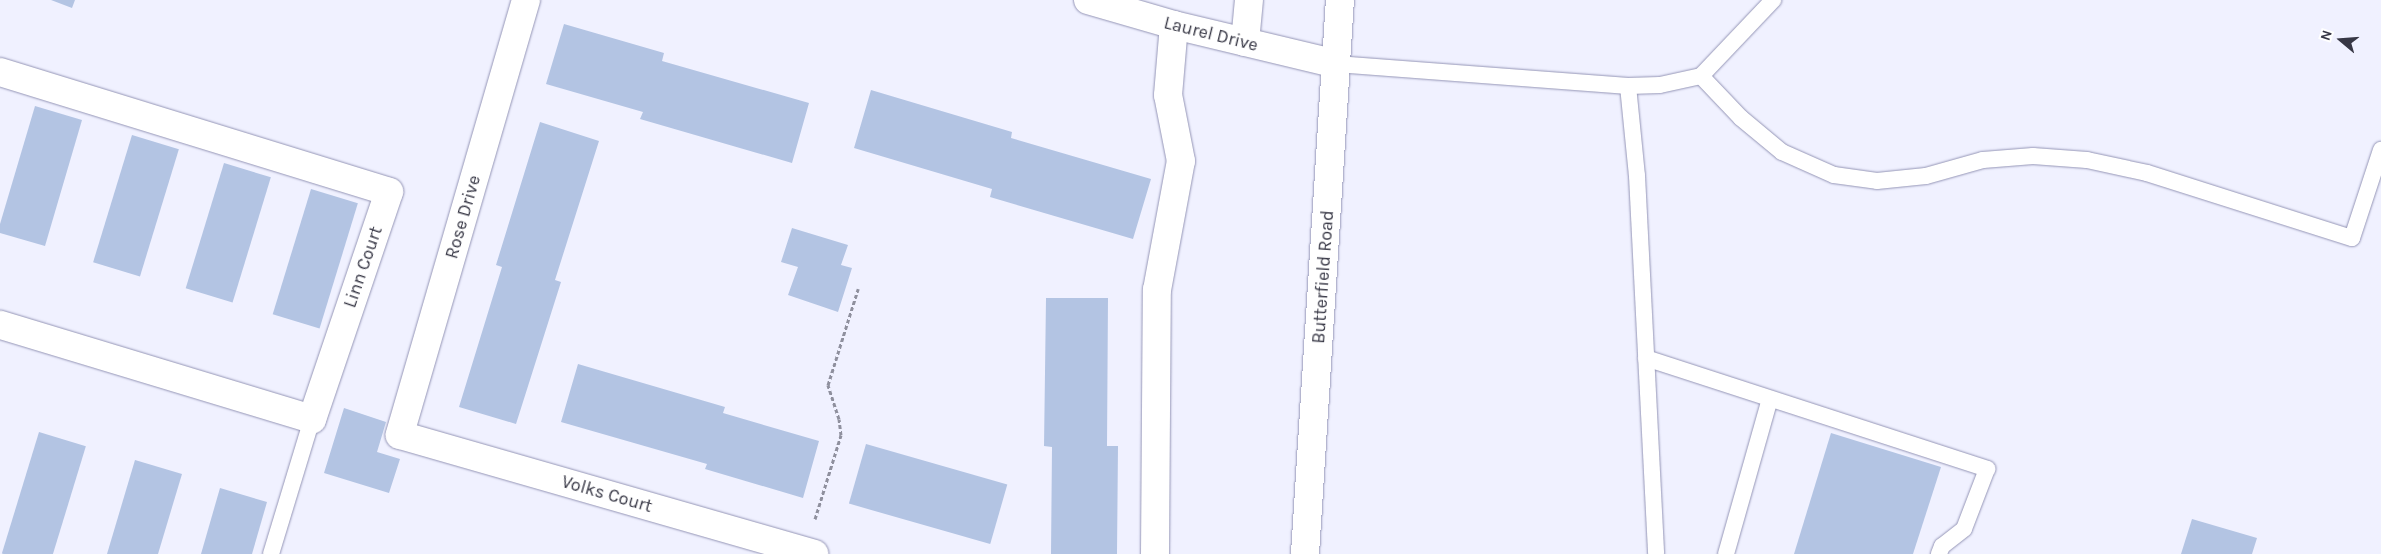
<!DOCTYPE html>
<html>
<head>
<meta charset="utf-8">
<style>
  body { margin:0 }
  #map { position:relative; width:2381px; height:554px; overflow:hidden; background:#f0f1ff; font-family:Karla,sans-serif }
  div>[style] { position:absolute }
  .building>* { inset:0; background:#b3c4e3; transform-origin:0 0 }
  .path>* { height:3px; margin-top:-1.5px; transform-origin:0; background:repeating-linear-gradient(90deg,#8f909e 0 4px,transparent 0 6.5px) }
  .roads { filter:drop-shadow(0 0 1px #9495b6) drop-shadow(0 0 1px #9495b6) }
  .service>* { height:16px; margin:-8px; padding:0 8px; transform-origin:8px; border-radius:8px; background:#fff }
  .minor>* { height:28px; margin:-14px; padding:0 14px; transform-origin:14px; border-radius:14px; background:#fff }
  .primary>* { height:28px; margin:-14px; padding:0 14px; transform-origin:14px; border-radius:14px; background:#fff }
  span { translate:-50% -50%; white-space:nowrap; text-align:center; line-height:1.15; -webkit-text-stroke:4px #fff; paint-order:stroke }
  .street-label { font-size:18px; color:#373745 }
  .north { position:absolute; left:2316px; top:15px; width:50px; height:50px; -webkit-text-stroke:4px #fff; paint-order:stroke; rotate:288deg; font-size:14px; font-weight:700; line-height:20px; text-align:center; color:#373745 }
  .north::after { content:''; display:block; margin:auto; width:18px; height:22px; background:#373745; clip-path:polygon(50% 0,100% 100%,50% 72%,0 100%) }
</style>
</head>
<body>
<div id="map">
  <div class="building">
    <i style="clip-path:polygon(51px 0,75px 0,72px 8px)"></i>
    <i style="clip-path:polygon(564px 24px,664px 53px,662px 61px,809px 103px,792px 163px,640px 119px,643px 112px,546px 84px)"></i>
    <i style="clip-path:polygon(871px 90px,1012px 132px,1011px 138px,1151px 179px,1133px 239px,990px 197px,992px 189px,854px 148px)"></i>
    <i style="clip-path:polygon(35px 106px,82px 120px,45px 246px,0 233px,0 224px)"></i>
    <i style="clip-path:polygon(540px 122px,599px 141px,555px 280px,561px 282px,516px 424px,459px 407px,502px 267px,496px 265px)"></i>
    <i style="left:132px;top:135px;width:49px;height:133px;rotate:17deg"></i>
    <i style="left:224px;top:163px;width:49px;height:131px;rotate:17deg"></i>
    <i style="left:311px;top:189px;width:49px;height:131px;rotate:17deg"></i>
    <i style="clip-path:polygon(792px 228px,848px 245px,841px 265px,852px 268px,838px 312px,788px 295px,798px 267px,781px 262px)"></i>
    <i style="clip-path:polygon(1046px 298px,1108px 298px,1107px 446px,1118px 446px,1117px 554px,1051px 554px,1052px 447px,1044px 446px)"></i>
    <i style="clip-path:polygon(578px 364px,725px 407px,723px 413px,819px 441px,803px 498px,705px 469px,707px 464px,561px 422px)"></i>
    <i style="clip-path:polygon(344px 408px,386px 422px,377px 452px,400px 459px,389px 493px,324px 473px)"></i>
    <i style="left:39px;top:432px;width:49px;height:127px;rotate:17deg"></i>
    <i style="clip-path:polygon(1831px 433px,1941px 467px,1913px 554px,1794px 554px)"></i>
    <i style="left:866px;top:444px;width:147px;height:62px;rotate:16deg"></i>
    <i style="clip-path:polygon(135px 460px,182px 474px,158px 554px,107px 554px)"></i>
    <i style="clip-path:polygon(220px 488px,267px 502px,252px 554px,201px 554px)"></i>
    <i style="clip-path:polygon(2192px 519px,2257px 538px,2252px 554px,2181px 554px)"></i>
  </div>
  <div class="path">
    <i style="left:815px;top:519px;width:88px;rotate:-72.8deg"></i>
    <i style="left:841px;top:435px;width:16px;rotate:-97deg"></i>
    <i style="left:839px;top:419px;width:36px;rotate:-108deg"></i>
    <i style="left:828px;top:385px;width:101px;rotate:-72.6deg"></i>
  </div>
  <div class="roads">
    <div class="service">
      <i style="left:1336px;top:64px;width:293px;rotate:4.3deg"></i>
      <i style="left:1628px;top:86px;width:32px;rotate:-2deg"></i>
      <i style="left:1660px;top:85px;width:42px;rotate:-12.4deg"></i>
      <i style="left:1701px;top:76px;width:58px;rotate:46.4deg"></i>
      <i style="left:1741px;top:118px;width:53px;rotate:39.7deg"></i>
      <i style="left:1782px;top:152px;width:57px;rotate:23.9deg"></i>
      <i style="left:1834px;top:175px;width:43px;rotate:7.9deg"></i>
      <i style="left:1877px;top:181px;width:49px;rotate:-5.8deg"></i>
      <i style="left:1926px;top:176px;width:59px;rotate:-15.7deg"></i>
      <i style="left:1983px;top:160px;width:50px;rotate:-4.6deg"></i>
      <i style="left:2033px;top:156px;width:54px;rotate:4.2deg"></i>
      <i style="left:2087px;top:160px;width:61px;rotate:12.2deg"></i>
      <i style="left:2147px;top:173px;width:215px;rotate:17.6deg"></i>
      <i style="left:2352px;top:238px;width:93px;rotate:-71.8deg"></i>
      <i style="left:1701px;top:76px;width:105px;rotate:-46.5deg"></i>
      <i style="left:1628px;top:86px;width:90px;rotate:84.3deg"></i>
      <i style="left:1637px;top:176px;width:378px;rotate:87.1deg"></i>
      <i style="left:1646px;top:358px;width:359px;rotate:18deg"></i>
      <i style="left:1987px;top:469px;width:64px;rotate:111deg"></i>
      <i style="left:1964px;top:529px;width:28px;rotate:142deg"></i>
      <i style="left:1942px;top:546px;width:9px;rotate:111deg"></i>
      <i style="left:271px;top:554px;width:141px;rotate:-73.1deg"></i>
      <i style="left:1726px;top:554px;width:161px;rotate:-74.2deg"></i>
    </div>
    <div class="minor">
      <i style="left:526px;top:0;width:453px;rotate:106.2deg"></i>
      <i style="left:400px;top:435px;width:431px;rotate:16deg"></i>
      <i style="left:1088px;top:0;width:90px;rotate:16.2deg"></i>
      <i style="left:1174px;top:25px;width:167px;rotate:13.5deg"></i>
      <i style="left:1245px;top:42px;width:42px;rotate:-84.6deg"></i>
      <i style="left:0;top:72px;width:407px;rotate:17.1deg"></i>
      <i style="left:389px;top:192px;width:240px;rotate:108.7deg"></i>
      <i style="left:312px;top:419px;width:326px;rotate:-163.2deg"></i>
      <i style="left:1155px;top:554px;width:264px;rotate:-89.6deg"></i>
      <i style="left:1157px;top:290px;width:131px;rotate:-79.5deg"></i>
      <i style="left:1181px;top:161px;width:67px;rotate:-101.1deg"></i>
      <i style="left:1168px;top:95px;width:70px;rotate:-85.1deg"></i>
    </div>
    <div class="primary">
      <i style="left:1305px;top:554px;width:555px;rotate:-86.39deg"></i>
    </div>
  </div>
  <div class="street-label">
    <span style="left:1211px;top:34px;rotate:14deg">Laurel Drive</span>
    <span style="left:463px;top:217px;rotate:-74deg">Rose Drive</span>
    <span style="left:363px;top:267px;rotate:-71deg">Linn Court</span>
    <span style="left:1323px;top:277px;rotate:-86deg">Butterfield Road</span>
    <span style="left:607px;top:494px;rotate:16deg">Volks Court</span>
  </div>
  <div class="north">N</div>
</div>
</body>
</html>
